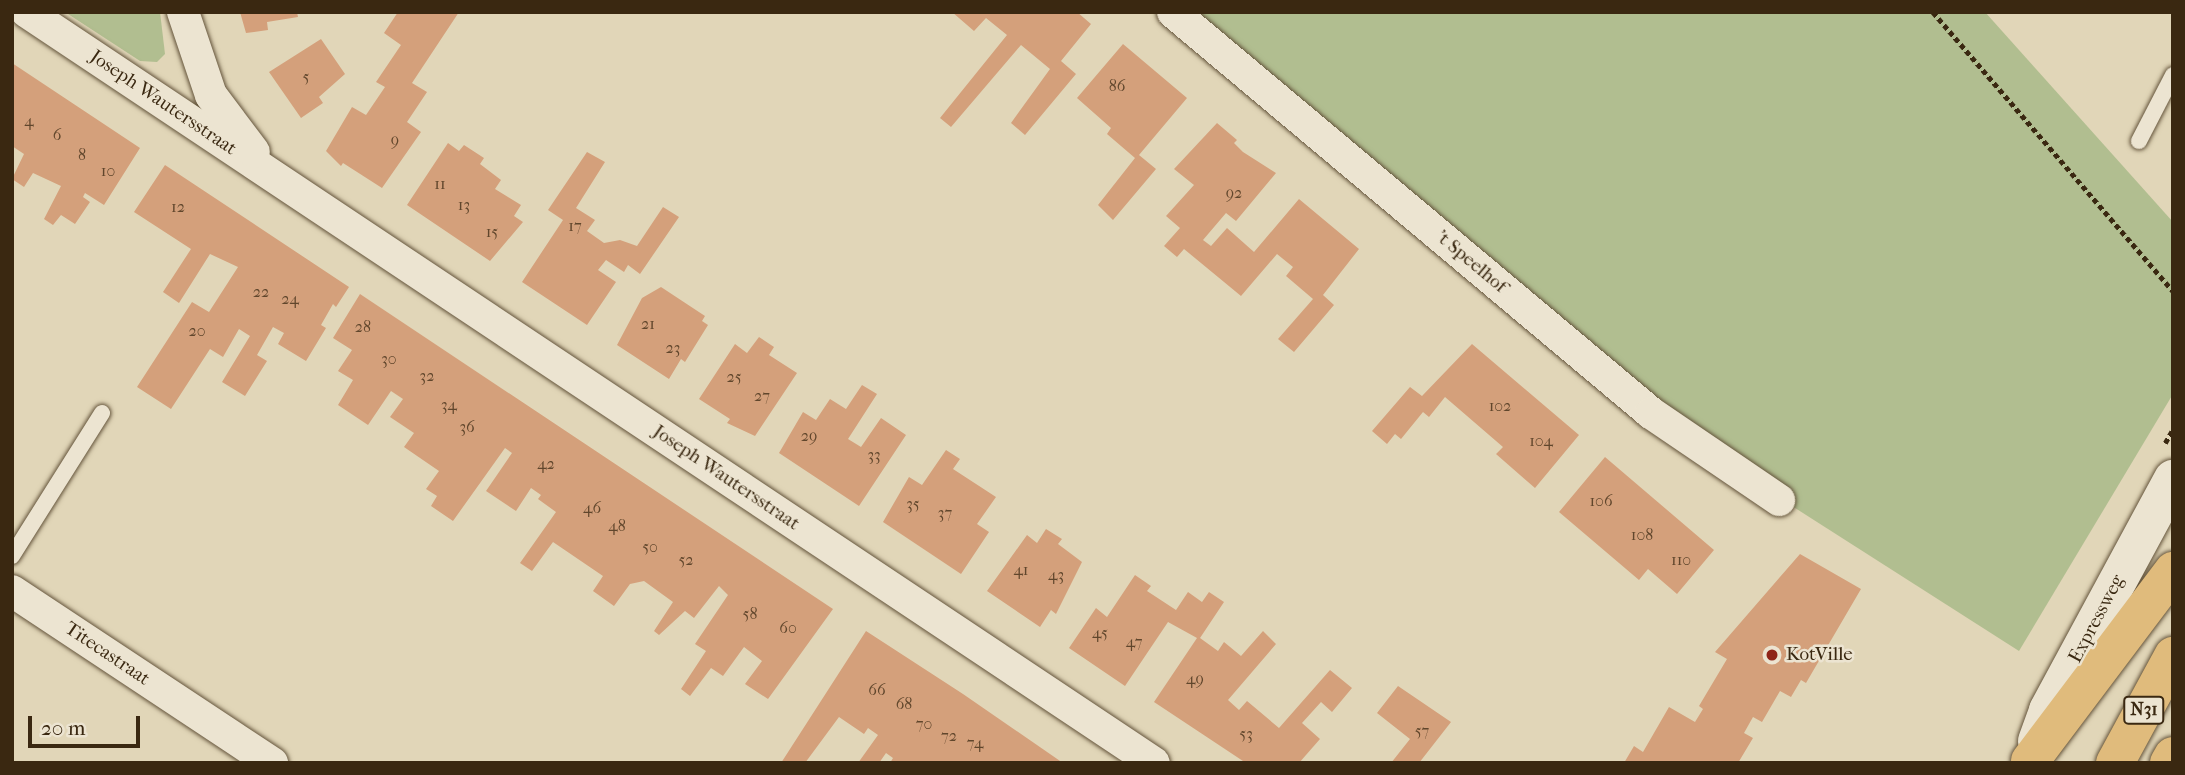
<!DOCTYPE html>
<html>
<head>
<meta charset="utf-8">
<style>
  body { margin:0 }
  #map { position:relative; width:2185px; height:775px; overflow:hidden; background:#e1d6b8; font-family:"IM FELL French Canon",serif }
  div>[style] { position:absolute }
  .green>* { inset:0; background:#b1be90 }
  .building>* { inset:0; background:#d4a07b }
  .path>* { height:4.5px; margin-top:-2.25px; transform-origin:0; background:repeating-linear-gradient(90deg,#3a2811 0 5px,transparent 0 8.5px) }
  .roads { filter:drop-shadow(0 0 2px #64543b) drop-shadow(0 0 2px #64543b) }
  .service>* { height:16px; margin:-8px; padding:0 8px; transform-origin:8px; border-radius:8px; background:#ece4d1 }
  .minor>* { height:32px; margin:-16px; padding:0 16px; transform-origin:16px; border-radius:16px; background:#ece4d1 }
  .tertiary>* { height:38px; margin:-19px; padding:0 19px; transform-origin:19px; border-radius:19px; background:#ece4d1 }
  .trunk>* { height:38px; margin:-19px; padding:0 19px; transform-origin:19px; border-radius:19px; background:#e0bb7c }
  .dots>* { width:19px; height:19px; translate:-50% -50%; box-sizing:border-box; border:4px solid #ece4d1; border-radius:50% }
  span { translate:-50% -50%; white-space:nowrap; text-align:center; line-height:1.15; -webkit-text-stroke:5px #ece4d1; paint-order:stroke }
  .number-label { font-size:16px; color:#60462c }
  .number-label span { -webkit-text-stroke-width:0 }
  .shield-label span { padding:2px 5px; background:#ece4d1; border:2px solid; border-radius:5px; -webkit-text-stroke-width:0 }
  .shield-label { font-size:18px; color:#3a2811; font-weight:700 }
  .street-label { font-size:19px; color:#3a2811 }
  .poi-label { font-size:19px; color:#3a2811 }
  .left { translate:0 -50%; text-align:left }
  .frame { position:absolute; inset:0; border:14px solid #3a2811; pointer-events:none }
  .scale { position:absolute; left:28px; top:716px; width:112px; height:32px; box-sizing:border-box; border:4px solid #3a2811; border-top:0; padding-left:9px; font-size:21px; line-height:24px; white-space:nowrap; color:#3a2811; -webkit-text-stroke:5px #ece4d1; paint-order:stroke }
</style>
</head>
<body>
<div id="map">
  <div class="green">
    <i style="clip-path:polygon(65px 12px,160px 12px,165px 54px,157px 62px,140px 61px)"></i>
    <i style="clip-path:polygon(1185px 12px,1985px 12px,2173px 222px,2173px 394px,2019px 651px,1781px 499px,1651px 400px)"></i>
  </div>
  <div class="building">
    <i style="clip-path:polygon(240px 12px,297px 12px,298px 17px,267px 22px,268px 30px,246px 33px)"></i>
    <i style="clip-path:polygon(398px 12px,459px 12px,412px 83px,427px 92px,407px 122px,421px 132px,382px 188px,343px 163px,341px 166px,326px 151px,352px 107px,366px 115px,385px 87px,376px 82px,401px 45px,384px 33px)"></i>
    <i style="clip-path:polygon(952px 12px,1077px 12px,1091px 24px,1061px 61px,1076px 74px,1025px 135px,1011px 123px,1050px 69px,1021px 45px,951px 127px,940px 118px,1007px 35px,986px 18px,974px 31px)"></i>
    <i style="clip-path:polygon(321px 39px,345px 74px,319px 97px,323px 103px,301px 118px,269px 72px)"></i>
    <i style="clip-path:polygon(1123px 44px,1187px 98px,1139px 155px,1156px 169px,1113px 220px,1098px 205px,1135px 158px,1107px 134px,1111px 128px,1077px 98px)"></i>
    <i style="clip-path:polygon(12px 63px,140px 148px,104px 205px,85px 193px,83px 197px,90px 202px,75px 224px,61px 215px,53px 225px,44px 219px,61px 186px,33px 173px,24px 187px,12px 179px,24px 154px,12px 146px)"></i>
    <i style="clip-path:polygon(1217px 123px,1237px 140px,1234px 143px,1243px 152px,1276px 173px,1236px 221px,1226px 213px,1203px 240px,1211px 246px,1227px 228px,1254px 252px,1299px 199px,1359px 249px,1323px 295px,1334px 305px,1294px 352px,1278px 339px,1313px 299px,1286px 276px,1293px 267px,1277px 254px,1241px 296px,1184px 249px,1177px 257px,1164px 246px,1180px 228px,1166px 216px,1194px 185px,1174px 169px)"></i>
    <i style="clip-path:polygon(448px 143px,459px 151px,464px 145px,484px 158px,480px 164px,501px 180px,495px 189px,521px 205px,514px 216px,523px 222px,490px 261px,407px 205px)"></i>
    <i style="clip-path:polygon(587px 152px,605px 162px,576px 208px,595px 220px,587px 231px,604px 243px,620px 240px,637px 246px,663px 207px,679px 217px,640px 274px,628px 265px,624px 272px,606px 260px,598px 270px,616px 282px,587px 325px,522px 282px,563px 220px,548px 210px)"></i>
    <i style="clip-path:polygon(165px 165px,349px 287px,336px 307px,333px 304px,321px 325px,326px 328px,306px 361px,278px 344px,284px 333px,273px 327px,257px 355px,267px 361px,245px 396px,222px 382px,250px 336px,239px 329px,223px 357px,210px 349px,171px 409px,137px 387px,192px 302px,209px 312px,238px 267px,210px 254px,179px 303px,163px 292px,191px 249px,134px 212px)"></i>
    <i style="clip-path:polygon(661px 287px,705px 316px,702px 321px,708px 325px,685px 362px,681px 359px,669px 379px,617px 345px,642px 298px)"></i>
    <i style="clip-path:polygon(360px 294px,833px 609px,768px 699px,745px 684px,762px 661px,744px 647px,723px 676px,711px 668px,690px 696px,681px 689px,706px 651px,695px 644px,728px 595px,719px 586px,694px 618px,685px 611px,659px 635px,654px 631px,673px 602px,644px 581px,630px 584px,614px 606px,593px 591px,603px 576px,553px 542px,532px 571px,520px 563px,556px 512px,538px 499px,541px 495px,531px 488px,516px 511px,486px 491px,512px 453px,505px 448px,453px 521px,431px 506px,437px 496px,426px 489px,439px 471px,404px 447px,414px 433px,390px 417px,403px 399px,391px 391px,368px 425px,338px 405px,353px 380px,338px 371px,352px 350px,333px 338px)"></i>
    <i style="clip-path:polygon(759px 337px,774px 347px,769px 355px,797px 373px,755px 436px,727px 423px,730px 419px,699px 399px,735px 344px,747px 353px)"></i>
    <i style="clip-path:polygon(1472px 344px,1579px 435px,1535px 488px,1496px 454px,1503px 447px,1445px 397px,1429px 417px,1423px 412px,1401px 439px,1395px 434px,1387px 444px,1372px 431px,1410px 387px,1422px 396px)"></i>
    <i style="clip-path:polygon(862px 385px,877px 394px,848px 439px,861px 447px,881px 418px,906px 435px,859px 506px,779px 453px,803px 412px,816px 420px,830px 399px,846px 409px)"></i>
    <i style="clip-path:polygon(946px 450px,960px 459px,953px 469px,996px 497px,977px 524px,989px 532px,961px 574px,883px 522px,909px 477px,922px 485px)"></i>
    <i style="clip-path:polygon(1605px 457px,1714px 550px,1677px 594px,1648px 569px,1639px 580px,1559px 512px)"></i>
    <i style="clip-path:polygon(1046px 529px,1062px 539px,1058px 544px,1082px 562px,1056px 614px,1051px 610px,1040px 627px,987px 591px,1027px 535px,1037px 543px)"></i>
    <i style="clip-path:polygon(1800px 554px,1861px 589px,1806px 683px,1801px 680px,1791px 697px,1780px 691px,1762px 722px,1753px 717px,1744px 733px,1753px 738px,1738px 763px,1624px 763px,1634px 746px,1643px 752px,1669px 707px,1695px 722px,1703px 709px,1699px 706px,1727px 659px,1715px 652px)"></i>
    <i style="clip-path:polygon(1135px 575px,1151px 586px,1147px 591px,1176px 610px,1188px 592px,1202px 602px,1209px 592px,1224px 602px,1200px 638px,1218px 651px,1224px 642px,1241px 656px,1263px 631px,1276px 644px,1228px 700px,1239px 710px,1247px 701px,1279px 728px,1330px 670px,1352px 688px,1332px 712px,1321px 702px,1302px 723px,1320px 739px,1299px 763px,1246px 763px,1154px 702px,1197px 638px,1168px 622px,1125px 686px,1069px 648px,1096px 608px,1107px 617px)"></i>
    <i style="clip-path:polygon(866px 631px,963px 694px,1063px 763px,890px 763px,893px 758px,886px 753px,879px 763px,858px 763px,878px 735px,868px 728px,864px 734px,839px 717px,805px 763px,781px 763px)"></i>
    <i style="clip-path:polygon(1398px 686px,1451px 722px,1419px 763px,1391px 763px,1410px 739px,1377px 713px)"></i>
  </div>
  <div class="path">
    <i style="left:1933px;top:12px;width:368px;rotate:49.3deg"></i>
    <i style="left:2165px;top:443px;width:16px;rotate:-60deg"></i>
  </div>
  <div class="roads">
    <div class="service">
      <i style="left:2139px;top:141px;width:74px;rotate:-62.7deg"></i>
      <i style="left:12px;top:556px;width:169px;rotate:-57.8deg"></i>
    </div>
    <div class="minor">
      <i style="left:27px;top:12px;width:1354px;rotate:33.68deg"></i>
      <i style="left:183px;top:12px;width:88px;rotate:71.4deg"></i>
      <i style="left:211px;top:95px;width:71px;rotate:53deg"></i>
      <i style="left:1173px;top:12px;width:624px;rotate:39.99deg"></i>
      <i style="left:1651px;top:413px;width:155px;rotate:34.2deg"></i>
      <i style="left:12px;top:591px;width:312px;rotate:33.5deg"></i>
    </div>
    <div class="tertiary">
      <i style="left:2037px;top:741px;width:33px;rotate:-70deg"></i>
      <i style="left:2048px;top:710px;width:263px;rotate:-61.6deg"></i>
    </div>
    <div class="trunk">
      <i style="left:2030px;top:761px;width:238px;rotate:-53deg"></i>
      <i style="left:2115px;top:763px;width:122px;rotate:-61.5deg"></i>
      <i style="left:2169px;top:763px;width:8px;rotate:-60deg"></i>
    </div>
  </div>
  <div class="dots">
    <i style="left:1772px;top:655px;background:#8f2418"></i>
  </div>
  <div class="number-label">
    <span style="left:306px;top:77px">5</span>
    <span style="left:1117px;top:86px">86</span>
    <span style="left:29px;top:121px">4</span>
    <span style="left:57px;top:135px">6</span>
    <span style="left:395px;top:140px">9</span>
    <span style="left:82px;top:155px">8</span>
    <span style="left:108px;top:171px">10</span>
    <span style="left:440px;top:184px">11</span>
    <span style="left:1234px;top:193px">92</span>
    <span style="left:464px;top:205px">13</span>
    <span style="left:178px;top:207px">12</span>
    <span style="left:575px;top:226px">17</span>
    <span style="left:492px;top:232px">15</span>
    <span style="left:261px;top:292px">22</span>
    <span style="left:290px;top:299px">24</span>
    <span style="left:648px;top:324px">21</span>
    <span style="left:363px;top:327px">28</span>
    <span style="left:197px;top:331px">20</span>
    <span style="left:673px;top:348px">23</span>
    <span style="left:389px;top:359px">30</span>
    <span style="left:427px;top:376px">32</span>
    <span style="left:734px;top:377px">25</span>
    <span style="left:762px;top:396px">27</span>
    <span style="left:449px;top:405px">34</span>
    <span style="left:1500px;top:406px">102</span>
    <span style="left:467px;top:427px">36</span>
    <span style="left:809px;top:436px">29</span>
    <span style="left:1541px;top:441px">104</span>
    <span style="left:874px;top:455px">33</span>
    <span style="left:546px;top:464px">42</span>
    <span style="left:1601px;top:501px">106</span>
    <span style="left:913px;top:504px">35</span>
    <span style="left:592px;top:508px">46</span>
    <span style="left:945px;top:513px">37</span>
    <span style="left:617px;top:526px">48</span>
    <span style="left:1642px;top:535px">108</span>
    <span style="left:650px;top:547px">50</span>
    <span style="left:686px;top:560px">52</span>
    <span style="left:1681px;top:560px">110</span>
    <span style="left:1021px;top:570px">41</span>
    <span style="left:1056px;top:575px">43</span>
    <span style="left:750px;top:614px">58</span>
    <span style="left:788px;top:628px">60</span>
    <span style="left:1100px;top:633px">45</span>
    <span style="left:1134px;top:642px">47</span>
    <span style="left:1195px;top:679px">49</span>
    <span style="left:877px;top:690px">66</span>
    <span style="left:904px;top:704px">68</span>
    <span style="left:924px;top:724px">70</span>
    <span style="left:1422px;top:731px">57</span>
    <span style="left:1246px;top:734px">53</span>
    <span style="left:949px;top:736px">72</span>
    <span style="left:975px;top:743px">74</span>
  </div>
  <div class="shield-label">
    <span style="left:2144px;top:710px">N31</span>
  </div>
  <div class="street-label">
    <span style="left:163px;top:103px;rotate:34deg">Joseph Wautersstraat</span>
    <span style="left:1471px;top:262px;rotate:40deg">'t Speelhof</span>
    <span style="left:726px;top:478px;rotate:34deg">Joseph Wautersstraat</span>
    <span style="left:2097px;top:619px;rotate:-62deg">Expressweg</span>
    <span style="left:107px;top:654px;rotate:34deg">Titecastraat</span>
  </div>
  <div class="poi-label">
    <span class="left" style="left:1786px;top:655px">KotVille</span>
  </div>
  <div class="frame"></div>
  <div class="scale">20 m</div>
</div>
</body>
</html>
